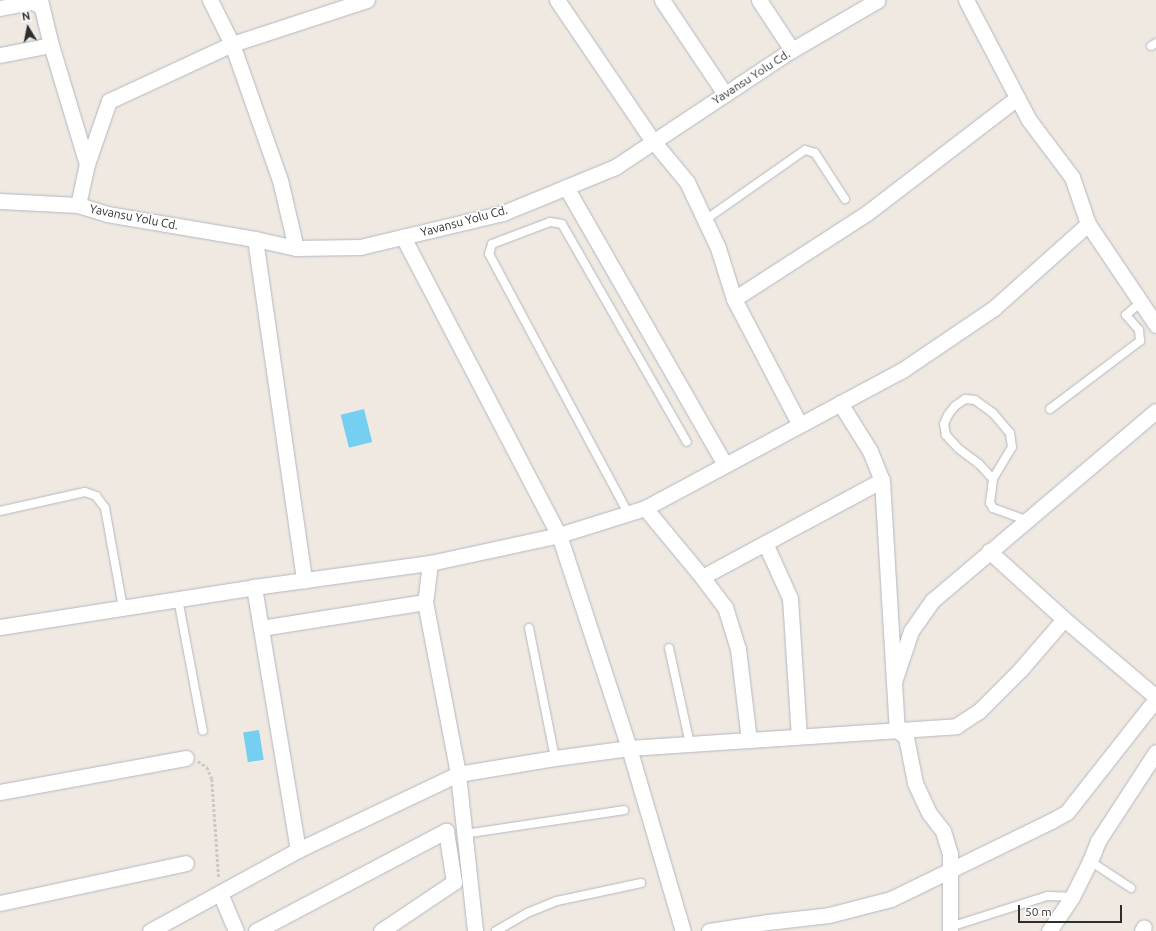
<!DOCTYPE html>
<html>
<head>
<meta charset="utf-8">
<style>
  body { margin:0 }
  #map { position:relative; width:1156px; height:931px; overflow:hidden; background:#efe9e1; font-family:Ubuntu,sans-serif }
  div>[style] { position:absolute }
  .water>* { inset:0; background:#75cff0; transform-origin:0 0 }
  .path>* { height:2.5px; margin-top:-1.25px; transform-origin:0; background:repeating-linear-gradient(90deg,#c9c9c9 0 3px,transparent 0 5px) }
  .roads { filter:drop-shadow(0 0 1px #b4b7c1) drop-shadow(0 0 1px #b4b7c1) }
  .service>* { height:8px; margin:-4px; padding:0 4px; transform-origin:4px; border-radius:4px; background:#fff }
  .minor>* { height:15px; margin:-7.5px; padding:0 7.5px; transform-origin:7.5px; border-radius:7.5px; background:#fff }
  span { translate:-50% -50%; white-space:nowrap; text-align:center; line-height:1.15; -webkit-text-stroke:3px #fff; paint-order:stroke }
  .street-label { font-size:12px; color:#2e2e2e }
  .north { position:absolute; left:8px; top:8px; width:40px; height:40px; -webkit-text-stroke:3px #fff; paint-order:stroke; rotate:350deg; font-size:11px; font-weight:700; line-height:16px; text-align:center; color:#2e2e2e }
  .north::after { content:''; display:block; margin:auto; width:14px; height:18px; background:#2e2e2e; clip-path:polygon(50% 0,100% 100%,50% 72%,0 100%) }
  .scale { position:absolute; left:1018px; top:905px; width:104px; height:18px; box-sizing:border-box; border:2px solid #2e2e2e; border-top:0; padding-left:5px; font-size:12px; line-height:14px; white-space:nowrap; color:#2e2e2e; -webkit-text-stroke:3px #fff; paint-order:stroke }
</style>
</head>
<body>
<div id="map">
  <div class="water">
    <i style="left:364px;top:409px;width:34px;height:24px;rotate:76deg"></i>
    <i style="left:259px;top:730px;width:30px;height:16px;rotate:81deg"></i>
  </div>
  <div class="path">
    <i style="left:198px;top:761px;width:11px;rotate:34deg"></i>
    <i style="left:207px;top:767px;width:13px;rotate:67deg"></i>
    <i style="left:212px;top:779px;width:99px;rotate:86deg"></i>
  </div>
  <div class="roads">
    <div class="service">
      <i style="left:1151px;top:46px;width:6px;rotate:-31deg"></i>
      <i style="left:705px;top:220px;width:122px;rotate:-35deg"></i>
      <i style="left:805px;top:150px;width:10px;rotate:17deg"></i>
      <i style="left:815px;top:153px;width:55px;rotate:56.9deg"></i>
      <i style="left:1050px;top:409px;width:113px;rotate:-37.1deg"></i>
      <i style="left:1140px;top:341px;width:11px;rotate:-95deg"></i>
      <i style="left:1139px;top:330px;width:20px;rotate:-131deg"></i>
      <i style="left:1126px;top:315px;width:20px;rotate:-41deg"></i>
      <i style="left:993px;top:479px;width:21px;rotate:-133deg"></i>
      <i style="left:979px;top:464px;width:26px;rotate:-143deg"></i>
      <i style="left:958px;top:448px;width:18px;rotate:-133deg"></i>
      <i style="left:946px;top:435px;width:11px;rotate:-100deg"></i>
      <i style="left:944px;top:424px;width:10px;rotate:-66deg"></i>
      <i style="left:948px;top:415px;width:11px;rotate:-52deg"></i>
      <i style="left:955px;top:406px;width:12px;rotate:-35deg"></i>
      <i style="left:965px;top:399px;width:10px;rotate:6deg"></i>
      <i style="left:975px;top:400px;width:22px;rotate:36deg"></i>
      <i style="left:993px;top:413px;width:26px;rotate:50deg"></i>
      <i style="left:1010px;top:433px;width:14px;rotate:82deg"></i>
      <i style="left:1012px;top:447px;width:37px;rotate:121deg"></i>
      <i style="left:993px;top:479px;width:24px;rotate:97deg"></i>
      <i style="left:990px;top:503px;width:6px;rotate:59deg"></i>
      <i style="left:993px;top:508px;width:35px;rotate:20deg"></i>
      <i style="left:0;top:511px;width:87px;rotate:-12.6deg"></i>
      <i style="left:85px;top:492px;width:12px;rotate:20deg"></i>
      <i style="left:96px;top:496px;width:15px;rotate:53deg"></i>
      <i style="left:105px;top:508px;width:102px;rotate:79.8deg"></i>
      <i style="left:628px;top:513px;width:294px;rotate:-118.2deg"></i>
      <i style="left:489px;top:254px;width:10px;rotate:-73deg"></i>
      <i style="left:492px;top:244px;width:62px;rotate:-20.8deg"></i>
      <i style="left:550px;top:222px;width:12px;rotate:9deg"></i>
      <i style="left:562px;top:224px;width:251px;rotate:60.2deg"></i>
      <i style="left:178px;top:599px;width:134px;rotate:79.3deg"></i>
      <i style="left:529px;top:628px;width:133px;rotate:78.7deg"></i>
      <i style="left:669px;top:648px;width:98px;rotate:77.7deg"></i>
      <i style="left:464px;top:834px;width:162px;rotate:-8.5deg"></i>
      <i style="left:1090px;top:861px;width:49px;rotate:33.4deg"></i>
      <i style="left:950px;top:927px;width:102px;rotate:-17.7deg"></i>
      <i style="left:1047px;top:896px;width:25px;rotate:2deg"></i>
      <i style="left:496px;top:931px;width:36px;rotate:-30deg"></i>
      <i style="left:527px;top:913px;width:32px;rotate:-22deg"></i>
      <i style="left:557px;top:901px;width:86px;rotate:-12.1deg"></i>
    </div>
    <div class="minor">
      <i style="left:40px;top:0;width:46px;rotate:76.3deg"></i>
      <i style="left:51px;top:45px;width:124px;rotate:73.2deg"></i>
      <i style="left:210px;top:0;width:49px;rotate:63.4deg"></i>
      <i style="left:232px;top:44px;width:144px;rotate:70.6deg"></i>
      <i style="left:280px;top:180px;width:70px;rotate:76.8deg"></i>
      <i style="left:557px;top:0;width:171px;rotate:55.8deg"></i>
      <i style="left:653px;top:141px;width:53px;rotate:50.3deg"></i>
      <i style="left:687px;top:182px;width:73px;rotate:64.8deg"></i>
      <i style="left:718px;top:248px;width:53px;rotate:72.6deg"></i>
      <i style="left:734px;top:299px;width:142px;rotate:62.4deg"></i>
      <i style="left:662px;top:0;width:113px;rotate:56.2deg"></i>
      <i style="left:759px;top:0;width:60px;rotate:56.6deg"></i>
      <i style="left:966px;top:0;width:136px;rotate:62.3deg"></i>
      <i style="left:1029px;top:120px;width:71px;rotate:53deg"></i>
      <i style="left:1072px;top:177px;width:50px;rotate:71.2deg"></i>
      <i style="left:1088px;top:224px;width:122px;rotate:56deg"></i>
      <i style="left:0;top:8px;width:33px;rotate:-11deg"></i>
      <i style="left:32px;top:2px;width:10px;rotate:24deg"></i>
      <i style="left:0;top:55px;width:52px;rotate:-11.1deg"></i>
      <i style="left:566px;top:187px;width:320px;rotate:60.2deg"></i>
      <i style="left:0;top:201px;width:78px;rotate:2.9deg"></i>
      <i style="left:78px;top:205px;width:30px;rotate:17deg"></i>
      <i style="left:107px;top:214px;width:150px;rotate:9.6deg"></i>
      <i style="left:255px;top:239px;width:42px;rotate:12.4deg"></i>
      <i style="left:296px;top:248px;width:64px;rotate:-0.9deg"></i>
      <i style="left:360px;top:247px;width:147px;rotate:-13.4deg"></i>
      <i style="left:503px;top:213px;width:121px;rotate:-22.3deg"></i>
      <i style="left:615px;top:167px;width:212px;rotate:-33.5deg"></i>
      <i style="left:792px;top:50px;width:99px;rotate:-30.2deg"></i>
      <i style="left:78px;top:205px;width:42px;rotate:-77.6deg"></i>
      <i style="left:87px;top:164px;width:67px;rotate:-70.8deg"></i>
      <i style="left:109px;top:101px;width:136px;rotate:-24.9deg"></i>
      <i style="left:232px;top:44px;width:142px;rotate:-18.1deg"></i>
      <i style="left:403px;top:237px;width:336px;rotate:62.4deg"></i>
      <i style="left:559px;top:535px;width:224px;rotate:71.8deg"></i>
      <i style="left:629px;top:748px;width:191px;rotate:73.6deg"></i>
      <i style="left:255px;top:239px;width:345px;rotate:81.8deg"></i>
      <i style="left:734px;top:299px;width:158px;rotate:-32.9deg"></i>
      <i style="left:867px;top:213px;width:189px;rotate:-37.5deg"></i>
      <i style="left:840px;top:403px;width:57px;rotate:58deg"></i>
      <i style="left:870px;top:451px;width:31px;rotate:68deg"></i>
      <i style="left:882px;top:480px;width:250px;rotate:86.6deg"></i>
      <i style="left:645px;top:508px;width:89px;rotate:50.4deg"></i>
      <i style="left:702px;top:577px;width:38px;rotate:53deg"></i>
      <i style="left:725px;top:607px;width:44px;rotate:72.8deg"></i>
      <i style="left:738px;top:649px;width:92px;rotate:83.1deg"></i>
      <i style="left:765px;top:543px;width:60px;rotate:65.6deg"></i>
      <i style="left:790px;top:598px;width:138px;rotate:86.3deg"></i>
      <i style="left:989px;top:551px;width:101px;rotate:42.2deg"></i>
      <i style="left:1064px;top:619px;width:121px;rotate:40.3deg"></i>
      <i style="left:430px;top:563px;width:39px;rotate:97deg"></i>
      <i style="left:425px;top:602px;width:175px;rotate:79.1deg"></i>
      <i style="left:458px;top:774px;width:158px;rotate:83.8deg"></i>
      <i style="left:702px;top:577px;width:204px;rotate:-28.3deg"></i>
      <i style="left:0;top:627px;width:257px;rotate:-8.9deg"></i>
      <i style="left:261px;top:628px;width:166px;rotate:-9deg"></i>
      <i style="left:894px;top:682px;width:54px;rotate:-71.6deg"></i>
      <i style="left:911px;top:631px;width:38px;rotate:-55deg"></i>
      <i style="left:933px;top:600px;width:292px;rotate:-40.3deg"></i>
      <i style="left:897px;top:730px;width:11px;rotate:38deg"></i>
      <i style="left:906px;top:737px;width:47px;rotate:78.9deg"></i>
      <i style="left:915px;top:783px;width:33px;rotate:65deg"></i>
      <i style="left:929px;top:813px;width:23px;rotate:52deg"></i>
      <i style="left:943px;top:831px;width:24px;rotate:73deg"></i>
      <i style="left:950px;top:854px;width:77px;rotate:90deg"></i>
      <i style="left:0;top:792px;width:189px;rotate:-10.4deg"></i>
      <i style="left:298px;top:850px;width:267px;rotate:-99.5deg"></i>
      <i style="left:254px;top:587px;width:178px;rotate:-7.8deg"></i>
      <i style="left:430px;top:563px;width:132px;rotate:-12.2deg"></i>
      <i style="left:559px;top:535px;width:90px;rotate:-17.4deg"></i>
      <i style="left:645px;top:508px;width:290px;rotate:-28.2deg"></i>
      <i style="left:901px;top:371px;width:112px;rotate:-34.1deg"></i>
      <i style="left:994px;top:308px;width:126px;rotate:-41.8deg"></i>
      <i style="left:220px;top:893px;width:41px;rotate:67.2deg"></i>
      <i style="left:0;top:903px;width:190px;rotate:-12.1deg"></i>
      <i style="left:150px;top:931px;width:169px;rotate:-28.7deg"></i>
      <i style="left:298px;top:850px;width:177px;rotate:-25.4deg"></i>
      <i style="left:458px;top:774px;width:98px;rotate:-9.4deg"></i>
      <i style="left:555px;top:758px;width:75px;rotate:-7.7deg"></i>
      <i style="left:629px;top:748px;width:328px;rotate:-3.8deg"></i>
      <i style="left:956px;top:726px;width:27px;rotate:-33deg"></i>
      <i style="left:979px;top:711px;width:58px;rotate:-45deg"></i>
      <i style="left:1020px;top:670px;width:67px;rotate:-49.2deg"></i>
      <i style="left:256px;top:931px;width:215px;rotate:-27.8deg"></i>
      <i style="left:446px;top:831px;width:52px;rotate:81.1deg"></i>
      <i style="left:454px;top:882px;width:88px;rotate:146.1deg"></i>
      <i style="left:709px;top:931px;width:60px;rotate:-8.7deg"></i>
      <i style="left:768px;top:922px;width:61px;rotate:-6.5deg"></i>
      <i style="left:829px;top:915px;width:64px;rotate:-14.5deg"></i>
      <i style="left:891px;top:899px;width:178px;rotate:-26deg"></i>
      <i style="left:1051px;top:821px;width:18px;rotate:-29deg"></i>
      <i style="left:1067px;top:812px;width:144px;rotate:-51.8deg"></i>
      <i style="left:1049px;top:931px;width:41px;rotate:-55.9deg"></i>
      <i style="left:1072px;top:897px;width:40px;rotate:-63.4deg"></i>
      <i style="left:1090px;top:861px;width:22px;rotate:-68deg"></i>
      <i style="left:1098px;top:841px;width:106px;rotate:-56.9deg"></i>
      <i style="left:1142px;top:931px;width:4px;rotate:-63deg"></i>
    </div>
  </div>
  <div class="street-label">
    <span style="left:751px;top:77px;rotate:-33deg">Yavansu Yolu Cd.</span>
    <span style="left:134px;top:217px;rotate:11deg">Yavansu Yolu Cd.</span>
    <span style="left:464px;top:221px;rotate:-15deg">Yavansu Yolu Cd.</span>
  </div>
  <div class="north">N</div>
  <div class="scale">50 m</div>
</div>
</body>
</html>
